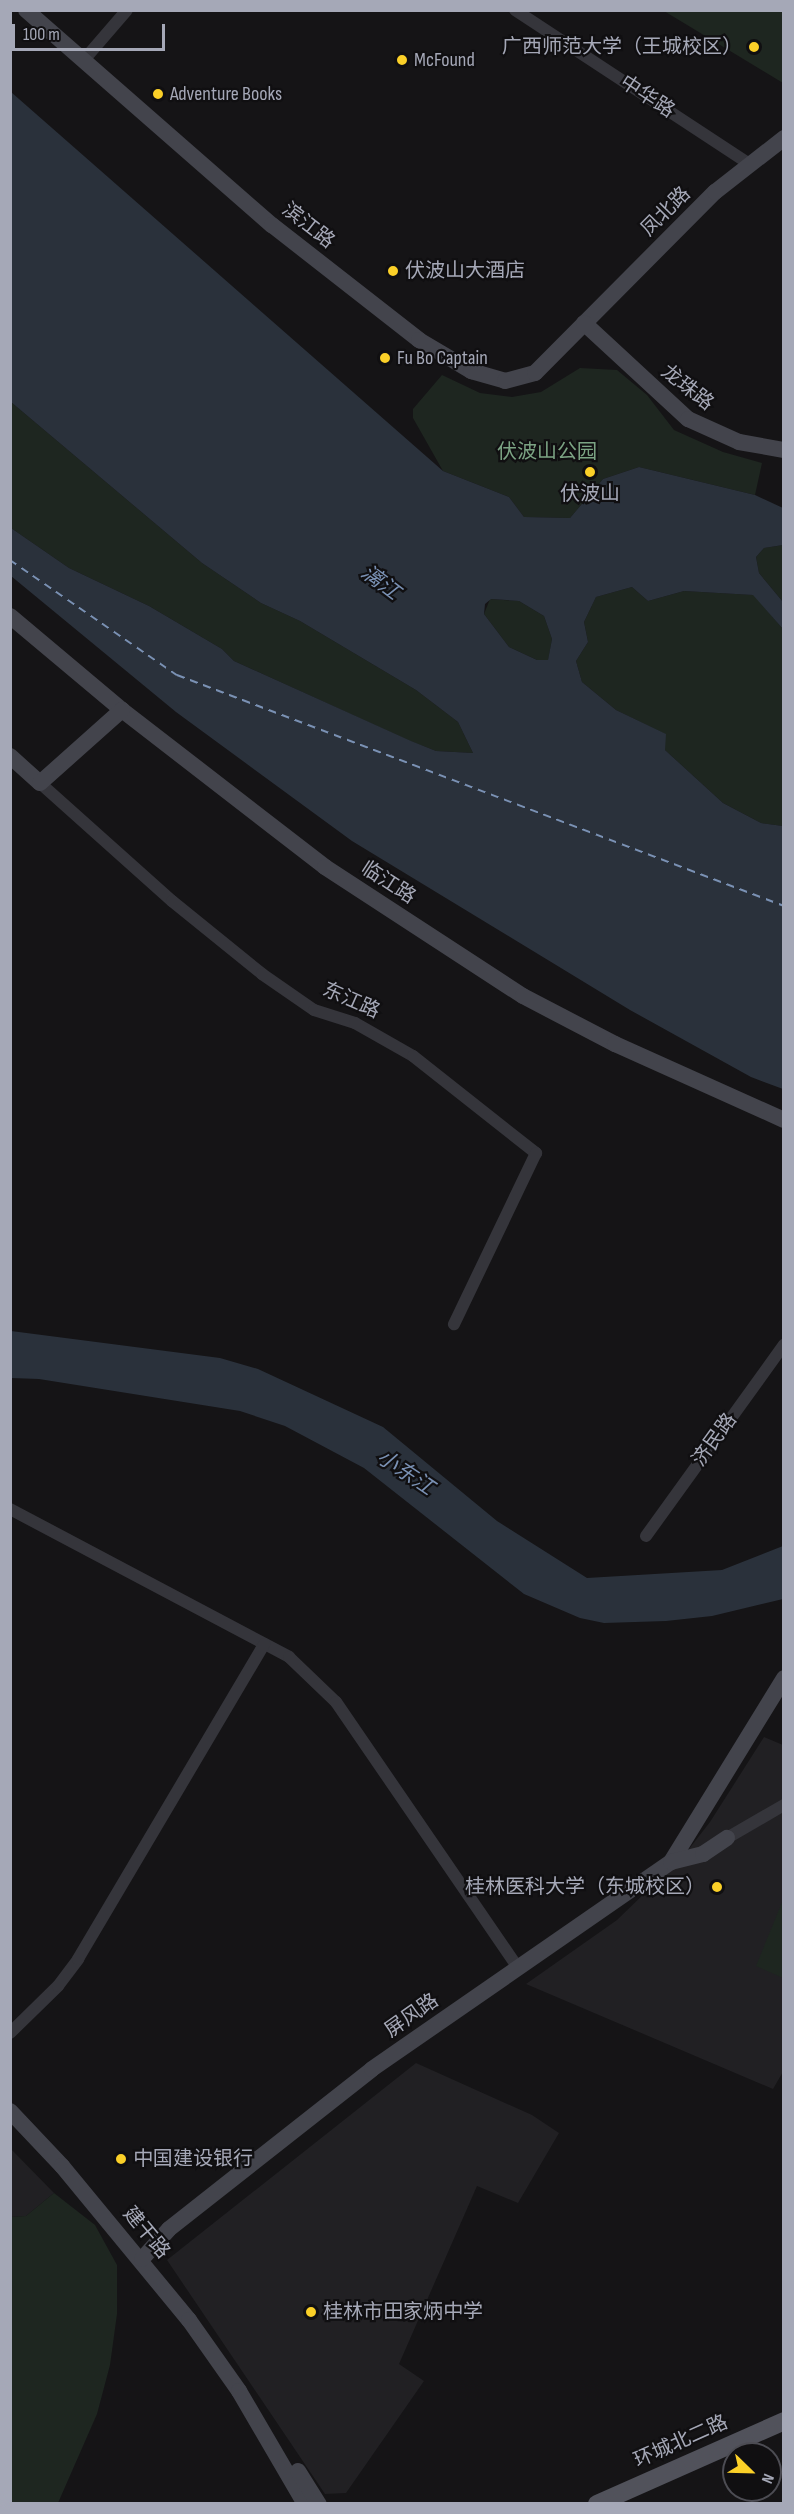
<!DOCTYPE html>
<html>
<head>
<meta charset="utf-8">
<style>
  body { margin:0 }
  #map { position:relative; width:794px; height:2514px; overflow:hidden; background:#151416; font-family:"Sofia Sans Condensed","Noto Sans SC",sans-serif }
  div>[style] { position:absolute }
  .built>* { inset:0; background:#212023 }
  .green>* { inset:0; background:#1e2620 }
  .water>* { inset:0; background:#2a313b }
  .ferry>* { height:1.5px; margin-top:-0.75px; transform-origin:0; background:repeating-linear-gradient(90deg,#7a91b4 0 8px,transparent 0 14px) }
  .street>* { height:12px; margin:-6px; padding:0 6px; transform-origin:6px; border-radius:6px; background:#35353b }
  .secondary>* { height:16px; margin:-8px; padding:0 8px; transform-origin:8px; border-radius:8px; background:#43444c }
  .primary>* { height:18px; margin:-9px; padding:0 9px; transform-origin:9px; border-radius:9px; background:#51525b }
  .dots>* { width:16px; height:16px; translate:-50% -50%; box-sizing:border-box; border:3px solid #100f11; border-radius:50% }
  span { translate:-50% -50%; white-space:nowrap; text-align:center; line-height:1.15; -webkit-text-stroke:4.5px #100f11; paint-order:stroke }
  .poi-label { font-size:20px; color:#a5a8b7 }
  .right { translate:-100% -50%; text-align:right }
  .left { translate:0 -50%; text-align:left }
  .street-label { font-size:20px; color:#a5a8b7 }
  .park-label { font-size:20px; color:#7ba383 }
  .water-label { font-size:21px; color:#7a91b4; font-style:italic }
  .frame { position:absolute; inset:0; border:12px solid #a5a8b7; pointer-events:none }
  .north { position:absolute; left:722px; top:2442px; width:60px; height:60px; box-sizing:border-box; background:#100f11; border:2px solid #4c4c53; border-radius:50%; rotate:113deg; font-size:16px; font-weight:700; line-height:24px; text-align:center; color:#a5a8b7 }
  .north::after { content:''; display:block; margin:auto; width:21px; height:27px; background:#fbd028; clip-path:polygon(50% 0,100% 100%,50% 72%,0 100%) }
  .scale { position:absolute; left:12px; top:24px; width:153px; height:27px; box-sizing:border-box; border:3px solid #a5a8b7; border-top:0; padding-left:8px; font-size:18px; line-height:21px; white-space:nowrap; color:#a5a8b7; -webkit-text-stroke:4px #100f11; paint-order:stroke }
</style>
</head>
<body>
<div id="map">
  <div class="built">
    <i style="clip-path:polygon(764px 1737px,783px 1745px,784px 2070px,773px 2089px,526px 1984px,617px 1920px,685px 1854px,710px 1822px)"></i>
    <i style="clip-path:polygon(416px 2063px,532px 2115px,559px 2133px,518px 2203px,477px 2186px,399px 2364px,424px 2381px,346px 2493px,325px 2494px,167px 2260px)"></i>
    <i style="clip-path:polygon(10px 2148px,54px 2193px,26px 2216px,11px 2217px)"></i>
  </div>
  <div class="green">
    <i style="clip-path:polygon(664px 11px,783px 11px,783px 83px)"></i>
    <i style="clip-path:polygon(580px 368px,617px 370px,647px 395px,674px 430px,723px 452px,762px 463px,755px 495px,639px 467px,603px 479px,570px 518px,524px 517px,509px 497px,443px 471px,413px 418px,413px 409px,442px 375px,480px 393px,512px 397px,541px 392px)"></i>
    <i style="clip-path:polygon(11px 402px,202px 563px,261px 603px,300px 621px,416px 690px,458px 722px,473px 753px,436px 751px,410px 741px,234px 661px,222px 649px,149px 606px,69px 568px,11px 528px)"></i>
    <i style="clip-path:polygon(783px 545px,783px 602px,759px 573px,756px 557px,764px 548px)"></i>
    <i style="clip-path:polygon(632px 587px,648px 601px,684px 591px,754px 595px,783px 629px,783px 826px,761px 823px,723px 803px,665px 750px,665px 734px,616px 710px,582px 682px,576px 661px,588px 642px,584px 622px,596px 597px)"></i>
    <i style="clip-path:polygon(490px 599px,519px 601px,544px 616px,552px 639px,548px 661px,537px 660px,509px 647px,484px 614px)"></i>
    <i style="clip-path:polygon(783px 1900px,783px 1978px,756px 1966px)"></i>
    <i style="clip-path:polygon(54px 2193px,95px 2225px,117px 2265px,117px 2314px,110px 2365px,97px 2414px,58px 2503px,11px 2503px,11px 2217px,26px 2216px)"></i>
  </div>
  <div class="water">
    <i style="clip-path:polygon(evenodd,11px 92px,443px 471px,509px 497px,524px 517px,570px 518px,603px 479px,639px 467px,755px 495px,783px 508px,783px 545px,764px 548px,756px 557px,759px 573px,783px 602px,783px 629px,753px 595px,684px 591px,648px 601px,632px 587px,596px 597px,584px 622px,588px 642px,576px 661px,582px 682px,616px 710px,666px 734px,665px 750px,723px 803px,761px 823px,783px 826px,783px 1089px,751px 1077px,630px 1010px,352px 841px,176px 712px,11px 576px,11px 528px,69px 568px,149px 606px,222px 649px,234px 661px,411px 741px,436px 751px,473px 753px,458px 722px,416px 690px,300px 621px,261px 603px,202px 563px,11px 402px,11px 92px,491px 599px,519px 601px,544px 616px,552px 639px,548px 660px,537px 660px,509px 647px,484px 614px,485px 604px,491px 599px)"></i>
    <i style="clip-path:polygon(11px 1331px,220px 1358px,258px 1369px,383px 1427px,497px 1521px,587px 1578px,722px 1570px,783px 1546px,783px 1599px,712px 1616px,666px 1621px,604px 1623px,580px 1618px,524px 1594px,364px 1468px,285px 1426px,240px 1411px,39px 1379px,11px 1378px)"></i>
  </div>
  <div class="ferry">
    <i style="left:10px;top:560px;width:203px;rotate:34.6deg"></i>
    <i style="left:177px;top:675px;width:649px;rotate:20.83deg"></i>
  </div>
  <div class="street">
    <i style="left:515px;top:10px;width:280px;rotate:33.3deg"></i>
    <i style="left:83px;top:61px;width:67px;rotate:-49.2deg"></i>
    <i style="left:40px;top:783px;width:177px;rotate:41.8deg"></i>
    <i style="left:172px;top:901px;width:116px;rotate:39deg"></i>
    <i style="left:262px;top:974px;width:63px;rotate:34.7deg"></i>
    <i style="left:314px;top:1010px;width:43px;rotate:17.6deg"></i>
    <i style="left:355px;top:1023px;width:67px;rotate:29.6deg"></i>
    <i style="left:413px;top:1056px;width:157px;rotate:38.3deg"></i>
    <i style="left:536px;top:1153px;width:190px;rotate:115.6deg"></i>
    <i style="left:10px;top:1509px;width:316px;rotate:27.9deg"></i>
    <i style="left:289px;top:1657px;width:65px;rotate:43.8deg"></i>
    <i style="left:336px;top:1702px;width:322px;rotate:55.6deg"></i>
    <i style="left:646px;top:1536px;width:236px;rotate:-54.2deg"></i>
    <i style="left:727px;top:1838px;width:66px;rotate:-30.1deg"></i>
    <i style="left:10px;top:2033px;width:67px;rotate:-44.4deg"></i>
    <i style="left:58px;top:1986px;width:34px;rotate:-53deg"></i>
    <i style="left:78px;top:1959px;width:366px;rotate:-59.4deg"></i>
  </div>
  <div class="secondary">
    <i style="left:26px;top:10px;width:327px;rotate:41.2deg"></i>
    <i style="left:272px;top:225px;width:187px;rotate:38deg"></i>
    <i style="left:419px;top:340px;width:61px;rotate:30.8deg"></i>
    <i style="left:471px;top:371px;width:35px;rotate:16deg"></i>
    <i style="left:505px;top:381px;width:31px;rotate:-15deg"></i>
    <i style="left:535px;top:373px;width:255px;rotate:-45.2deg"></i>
    <i style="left:715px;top:192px;width:88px;rotate:-38deg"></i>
    <i style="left:584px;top:323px;width:142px;rotate:42.7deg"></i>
    <i style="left:688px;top:419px;width:56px;rotate:24.3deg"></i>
    <i style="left:739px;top:442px;width:46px;rotate:10.1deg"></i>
    <i style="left:10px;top:616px;width:146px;rotate:40deg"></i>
    <i style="left:122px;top:710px;width:257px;rotate:37.7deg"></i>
    <i style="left:325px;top:867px;width:236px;rotate:33.1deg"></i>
    <i style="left:523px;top:996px;width:104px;rotate:27.6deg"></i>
    <i style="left:615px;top:1044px;width:185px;rotate:24.2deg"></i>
    <i style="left:10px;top:756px;width:40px;rotate:42deg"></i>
    <i style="left:40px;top:783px;width:110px;rotate:-41.7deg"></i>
    <i style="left:671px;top:1862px;width:216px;rotate:-58.4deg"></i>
    <i style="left:10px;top:2111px;width:76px;rotate:46.6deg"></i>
    <i style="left:62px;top:2166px;width:200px;rotate:50.5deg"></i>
    <i style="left:189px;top:2320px;width:87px;rotate:54.8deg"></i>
    <i style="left:239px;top:2391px;width:131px;rotate:59.7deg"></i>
    <i style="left:142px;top:2259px;width:40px;rotate:-48deg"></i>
    <i style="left:169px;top:2229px;width:258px;rotate:-38.2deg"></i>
    <i style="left:372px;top:2069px;width:364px;rotate:-34.7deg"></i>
    <i style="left:671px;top:1862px;width:33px;rotate:-14deg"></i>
    <i style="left:703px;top:1854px;width:29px;rotate:-34deg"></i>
    <i style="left:298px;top:2471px;width:39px;rotate:58deg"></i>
  </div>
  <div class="primary">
    <i style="left:597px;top:2504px;width:205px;rotate:-23.9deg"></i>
  </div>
  <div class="dots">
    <i style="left:754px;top:47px;background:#fbd028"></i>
    <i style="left:402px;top:60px;background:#fbd028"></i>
    <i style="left:158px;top:94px;background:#fbd028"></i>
    <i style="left:393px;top:271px;background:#fbd028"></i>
    <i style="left:385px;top:358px;background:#fbd028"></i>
    <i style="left:590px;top:472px;background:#fbd028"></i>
    <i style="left:717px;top:1887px;background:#fbd028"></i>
    <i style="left:121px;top:2159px;background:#fbd028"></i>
    <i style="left:311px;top:2312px;background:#fbd028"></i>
  </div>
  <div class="poi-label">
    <span class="right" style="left:742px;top:47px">广西师范大学（王城校区）</span>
    <span class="left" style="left:414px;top:60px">McFound</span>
    <span class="left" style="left:170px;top:94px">Adventure Books</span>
    <span class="left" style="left:405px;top:271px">伏波山大酒店</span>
    <span class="left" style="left:397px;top:358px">Fu Bo Captain</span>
    <span style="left:590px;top:494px">伏波山</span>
    <span class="right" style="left:705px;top:1887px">桂林医科大学（东城校区）</span>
    <span class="left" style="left:133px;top:2159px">中国建设银行</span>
    <span class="left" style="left:323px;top:2312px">桂林市田家炳中学</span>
  </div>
  <div class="street-label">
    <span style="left:647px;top:97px;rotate:33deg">中华路</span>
    <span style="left:666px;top:212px;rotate:-45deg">凤北路</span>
    <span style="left:308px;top:226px;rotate:38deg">滨江路</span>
    <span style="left:687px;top:388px;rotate:38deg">龙珠路</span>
    <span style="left:388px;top:883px;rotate:33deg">临江路</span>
    <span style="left:351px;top:1001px;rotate:24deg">东江路</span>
    <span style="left:715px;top:1440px;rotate:-54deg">济民路</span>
    <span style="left:412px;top:2016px;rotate:-35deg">屏风路</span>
    <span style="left:146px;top:2233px;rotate:50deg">建干路</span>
    <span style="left:681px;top:2442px;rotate:-24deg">环城北二路</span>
  </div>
  <div class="park-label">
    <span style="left:547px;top:452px">伏波山公园</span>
  </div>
  <div class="water-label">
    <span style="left:380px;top:583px;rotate:37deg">漓江</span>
    <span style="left:405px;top:1473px;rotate:34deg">小东江</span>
  </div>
  <div class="frame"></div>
  <div class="north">N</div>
  <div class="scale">100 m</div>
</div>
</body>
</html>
